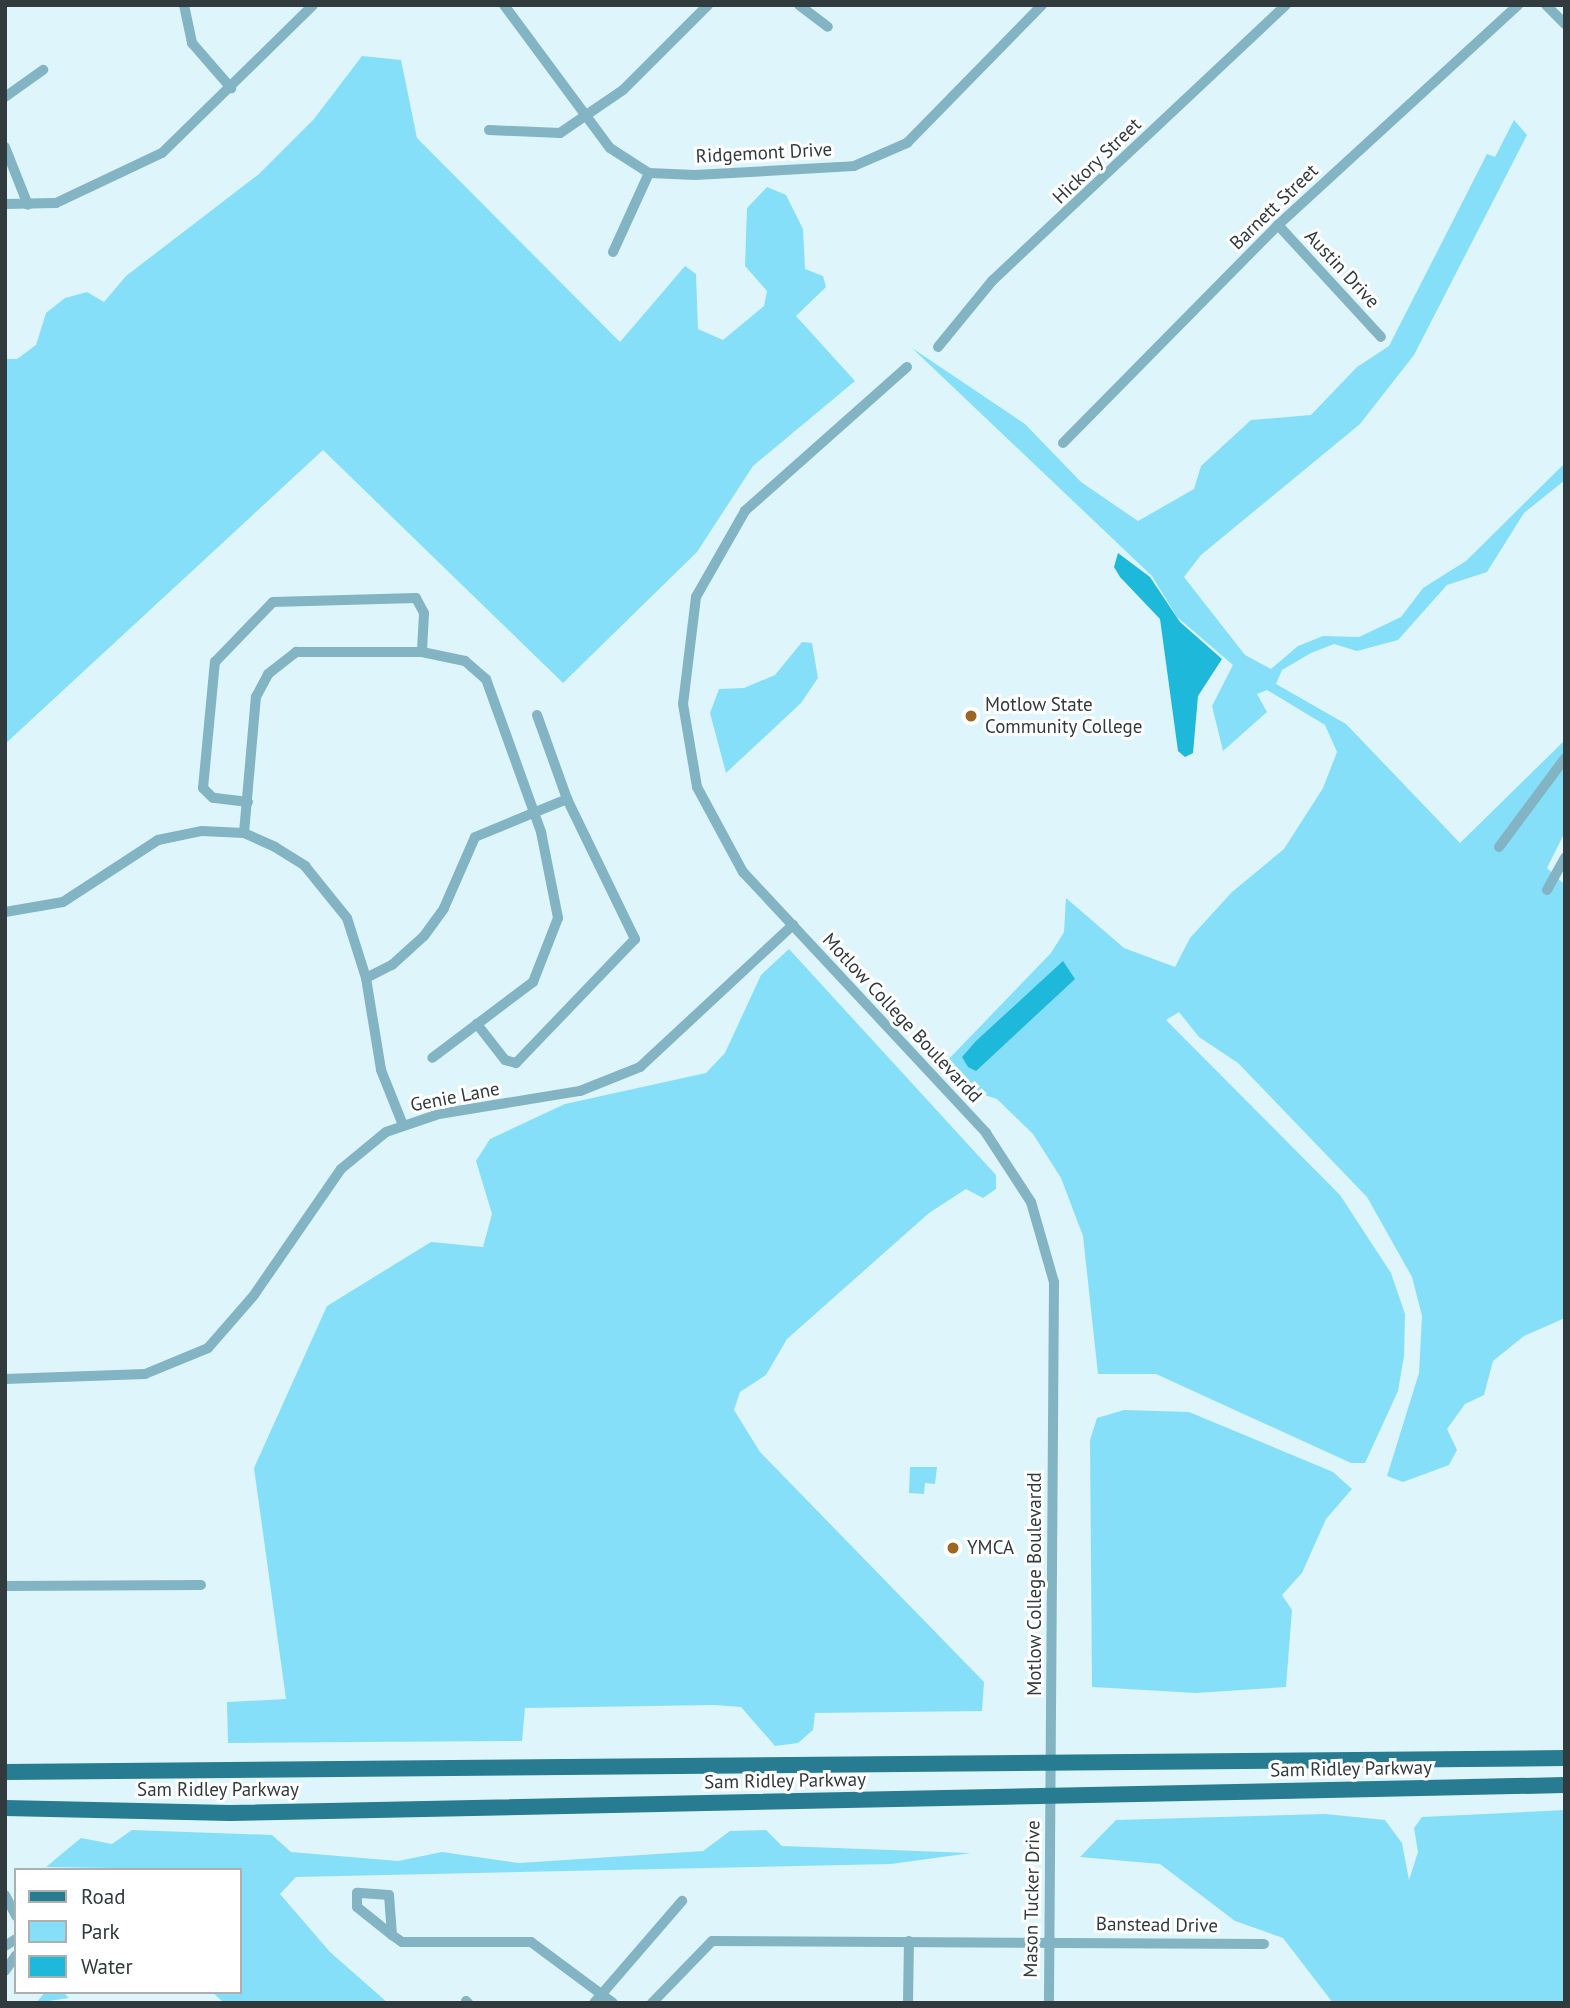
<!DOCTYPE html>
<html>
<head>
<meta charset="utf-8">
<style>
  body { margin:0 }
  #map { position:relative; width:1570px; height:2008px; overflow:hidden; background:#dff5fc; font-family:"PT Sans",sans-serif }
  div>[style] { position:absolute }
  .green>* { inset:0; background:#85dff9 }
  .water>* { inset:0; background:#1eb8da }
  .minor>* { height:10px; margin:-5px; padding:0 5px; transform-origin:5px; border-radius:5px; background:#82b4c3 }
  .primary>* { height:16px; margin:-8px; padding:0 8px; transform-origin:8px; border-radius:8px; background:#277c92 }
  .dots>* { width:19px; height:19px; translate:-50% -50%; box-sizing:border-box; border:4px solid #fff; border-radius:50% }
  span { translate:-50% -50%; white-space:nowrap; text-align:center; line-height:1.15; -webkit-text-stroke:6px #fff; paint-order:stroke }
  .street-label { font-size:19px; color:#313a3c }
  .poi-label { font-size:19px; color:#313a3c }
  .left { translate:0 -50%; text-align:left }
  .frame { position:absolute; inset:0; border:7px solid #313a3c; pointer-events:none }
  .legend { position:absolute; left:14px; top:1868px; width:228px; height:126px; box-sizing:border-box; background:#fff; border:2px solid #adb0b1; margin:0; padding:9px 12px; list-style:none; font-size:21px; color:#313a3c }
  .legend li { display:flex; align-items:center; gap:14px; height:35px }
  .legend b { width:35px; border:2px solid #adb0b1 }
</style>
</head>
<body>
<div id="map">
  <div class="green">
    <i style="clip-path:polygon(362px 56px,401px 60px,417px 138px,620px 342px,685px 266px,696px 274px,698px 329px,723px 340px,764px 306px,767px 291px,745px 266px,747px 208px,767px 187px,786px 195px,803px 229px,805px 269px,823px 276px,826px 287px,796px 316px,855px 381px,753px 466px,697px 552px,563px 683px,323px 450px,5px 744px,5px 359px,17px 359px,36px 345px,46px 313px,65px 298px,87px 292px,104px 302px,126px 276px,259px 174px,314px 119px)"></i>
    <i style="clip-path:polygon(1514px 120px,1527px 135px,1414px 355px,1360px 424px,1201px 555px,1184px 577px,1245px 655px,1271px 669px,1298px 646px,1323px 636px,1359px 637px,1401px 617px,1423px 588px,1466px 561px,1565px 463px,1565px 480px,1524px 513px,1487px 572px,1447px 585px,1398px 640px,1357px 651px,1334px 644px,1311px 653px,1282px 670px,1276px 684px,1346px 724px,1460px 843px,1565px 740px,1565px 832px,1547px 868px,1565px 885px,1565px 1318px,1524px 1336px,1493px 1361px,1484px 1395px,1465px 1404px,1447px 1429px,1457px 1450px,1449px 1465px,1403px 1482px,1387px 1476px,1419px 1373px,1422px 1316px,1412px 1277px,1367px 1197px,1238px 1063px,1199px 1037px,1179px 1012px,1166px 1020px,1340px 1195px,1391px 1273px,1405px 1314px,1404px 1356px,1398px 1391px,1365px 1463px,1351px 1463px,1156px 1374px,1098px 1374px,1083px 1236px,1061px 1178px,1033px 1134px,997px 1099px,963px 1088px,943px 1065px,1051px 953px,1064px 932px,1066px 898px,1124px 948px,1175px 967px,1190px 938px,1232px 892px,1284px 849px,1323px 788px,1337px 752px,1325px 725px,1267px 690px,1257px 694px,1267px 712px,1223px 751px,1212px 706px,1233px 665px,1177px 617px,1152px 576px,912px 348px,1025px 424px,1081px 482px,1138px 521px,1194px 489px,1201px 466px,1251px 420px,1311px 415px,1357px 367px,1389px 346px,1487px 154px,1495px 157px)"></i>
    <i style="clip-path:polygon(802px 642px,812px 643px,818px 678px,801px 703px,726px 773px,710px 713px,719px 689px,744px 688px,775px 675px)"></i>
    <i style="clip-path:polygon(789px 949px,996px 1175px,996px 1189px,983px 1198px,966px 1189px,929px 1213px,787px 1339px,766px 1375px,740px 1392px,734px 1410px,760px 1452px,984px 1682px,982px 1711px,815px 1713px,813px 1730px,798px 1743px,775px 1746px,741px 1707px,714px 1705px,525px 1708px,522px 1741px,228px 1743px,227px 1702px,286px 1699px,254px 1468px,327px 1306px,431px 1242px,483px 1247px,492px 1214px,476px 1161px,490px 1139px,565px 1104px,706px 1073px,725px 1053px,761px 975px)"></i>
    <i style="clip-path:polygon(1124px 1410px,1189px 1412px,1333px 1472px,1352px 1489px,1326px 1519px,1302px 1573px,1282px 1595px,1292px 1610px,1286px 1687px,1196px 1693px,1092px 1687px,1090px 1440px,1097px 1418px)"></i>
    <i style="clip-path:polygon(910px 1467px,937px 1467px,935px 1484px,925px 1483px,924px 1494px,909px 1493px)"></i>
    <i style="clip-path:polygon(1565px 1810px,1565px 2003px,1333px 2003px,1283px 1938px,1235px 1921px,1160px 1864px,1080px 1857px,1116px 1820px,1325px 1814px,1385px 1820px,1402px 1843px,1409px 1880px,1418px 1852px,1414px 1828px,1422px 1817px)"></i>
    <i style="clip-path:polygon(132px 1830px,272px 1835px,291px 1852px,398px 1861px,442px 1852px,519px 1863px,703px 1851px,730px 1831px,766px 1830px,782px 1846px,971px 1853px,891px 1864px,296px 1877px,280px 1894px,330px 1952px,388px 2003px,224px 2003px,212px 1992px,240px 1992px,240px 1870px,46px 1867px,81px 1838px,112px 1844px)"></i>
    <i style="clip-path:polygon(45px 1992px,63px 1992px,69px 1998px,36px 2003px)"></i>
  </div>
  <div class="water">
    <i style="clip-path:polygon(1118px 553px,1150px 577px,1180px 622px,1222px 659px,1198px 696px,1193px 753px,1185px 757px,1178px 751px,1160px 619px,1120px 577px,1114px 567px)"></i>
    <i style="clip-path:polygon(1063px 961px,1075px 979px,976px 1071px,968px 1067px,962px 1057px,976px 1041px)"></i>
  </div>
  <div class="minor">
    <i style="left:184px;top:5px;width:39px;rotate:78deg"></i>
    <i style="left:192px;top:43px;width:60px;rotate:49.1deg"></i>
    <i style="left:504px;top:5px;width:178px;rotate:53.5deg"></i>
    <i style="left:610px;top:148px;width:46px;rotate:32.7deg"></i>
    <i style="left:649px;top:173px;width:46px;rotate:2.5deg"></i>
    <i style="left:695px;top:175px;width:159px;rotate:-3.2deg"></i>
    <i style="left:854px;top:166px;width:58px;rotate:-23.5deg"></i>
    <i style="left:907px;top:143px;width:193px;rotate:-45.6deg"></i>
    <i style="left:799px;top:5px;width:36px;rotate:37deg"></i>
    <i style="left:1546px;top:5px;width:27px;rotate:45deg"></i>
    <i style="left:5px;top:97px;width:47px;rotate:-35.4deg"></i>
    <i style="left:489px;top:130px;width:71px;rotate:2.4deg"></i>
    <i style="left:560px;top:133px;width:76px;rotate:-34.3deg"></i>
    <i style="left:623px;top:90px;width:120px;rotate:-45deg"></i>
    <i style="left:5px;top:147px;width:62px;rotate:68.4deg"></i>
    <i style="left:5px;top:204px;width:51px;rotate:-1.1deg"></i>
    <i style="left:56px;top:203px;width:117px;rotate:-25.3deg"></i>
    <i style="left:162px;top:153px;width:211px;rotate:-44.4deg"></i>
    <i style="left:1278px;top:225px;width:152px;rotate:47.4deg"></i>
    <i style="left:613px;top:252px;width:87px;rotate:-65.5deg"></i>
    <i style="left:938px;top:347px;width:85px;rotate:-50.7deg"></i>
    <i style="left:992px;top:281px;width:403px;rotate:-43.2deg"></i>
    <i style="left:907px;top:367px;width:217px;rotate:138.4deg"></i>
    <i style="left:745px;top:511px;width:99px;rotate:119.7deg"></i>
    <i style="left:696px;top:597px;width:108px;rotate:96.9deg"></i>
    <i style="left:683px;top:704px;width:84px;rotate:80.4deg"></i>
    <i style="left:697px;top:787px;width:97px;rotate:61.6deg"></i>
    <i style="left:743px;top:872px;width:357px;rotate:47deg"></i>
    <i style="left:986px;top:1133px;width:82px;rotate:56.9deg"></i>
    <i style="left:1031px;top:1202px;width:83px;rotate:74deg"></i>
    <i style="left:1054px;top:1282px;width:721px;rotate:90.4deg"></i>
    <i style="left:1063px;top:443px;width:306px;rotate:-45.4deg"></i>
    <i style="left:1278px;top:225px;width:326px;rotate:-42.5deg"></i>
    <i style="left:537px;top:715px;width:89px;rotate:70.3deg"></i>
    <i style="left:248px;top:802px;width:35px;rotate:-173deg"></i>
    <i style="left:213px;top:798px;width:14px;rotate:-135deg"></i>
    <i style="left:203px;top:788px;width:127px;rotate:-84.6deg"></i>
    <i style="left:215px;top:662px;width:83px;rotate:-46deg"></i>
    <i style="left:273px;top:602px;width:143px;rotate:-1.6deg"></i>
    <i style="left:416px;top:598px;width:17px;rotate:62deg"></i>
    <i style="left:424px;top:613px;width:39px;rotate:93deg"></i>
    <i style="left:244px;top:833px;width:137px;rotate:-85deg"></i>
    <i style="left:256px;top:697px;width:26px;rotate:-62deg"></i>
    <i style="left:268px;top:674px;width:36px;rotate:-38deg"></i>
    <i style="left:296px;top:652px;width:126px"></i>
    <i style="left:422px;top:652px;width:44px;rotate:11.8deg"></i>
    <i style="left:465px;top:661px;width:28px;rotate:41deg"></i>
    <i style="left:486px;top:679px;width:163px;rotate:70.2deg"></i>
    <i style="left:541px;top:832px;width:88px;rotate:78.8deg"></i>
    <i style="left:558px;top:918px;width:69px;rotate:111.3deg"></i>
    <i style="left:533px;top:982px;width:126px;rotate:143deg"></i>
    <i style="left:1499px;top:847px;width:111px;rotate:-53.4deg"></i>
    <i style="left:1547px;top:890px;width:37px;rotate:-61deg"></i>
    <i style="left:5px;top:912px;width:59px;rotate:-9.8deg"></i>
    <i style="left:63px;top:902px;width:113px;rotate:-33.1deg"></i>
    <i style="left:158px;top:840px;width:45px;rotate:-11.6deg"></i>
    <i style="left:202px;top:831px;width:42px;rotate:2.7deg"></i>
    <i style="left:244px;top:833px;width:34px;rotate:24deg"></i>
    <i style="left:275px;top:847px;width:36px;rotate:32deg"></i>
    <i style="left:305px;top:866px;width:67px;rotate:51.1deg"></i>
    <i style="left:347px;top:918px;width:63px;rotate:72.4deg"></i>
    <i style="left:366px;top:978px;width:93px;rotate:80.7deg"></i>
    <i style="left:381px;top:1070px;width:59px;rotate:68.2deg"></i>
    <i style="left:366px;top:978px;width:29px;rotate:-27deg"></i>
    <i style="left:392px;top:965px;width:43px;rotate:-42.2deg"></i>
    <i style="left:424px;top:936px;width:34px;rotate:-54deg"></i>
    <i style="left:444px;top:908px;width:77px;rotate:-66.4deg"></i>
    <i style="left:475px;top:837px;width:100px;rotate:-22.4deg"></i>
    <i style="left:567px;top:799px;width:156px;rotate:64.1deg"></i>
    <i style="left:635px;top:939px;width:172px;rotate:133.8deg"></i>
    <i style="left:516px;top:1063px;width:11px;rotate:-165deg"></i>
    <i style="left:505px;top:1060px;width:46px;rotate:-127.9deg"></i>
    <i style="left:5px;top:1379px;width:140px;rotate:-2deg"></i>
    <i style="left:145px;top:1374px;width:68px;rotate:-22.4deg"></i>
    <i style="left:208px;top:1348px;width:70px;rotate:-49deg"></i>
    <i style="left:254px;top:1295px;width:153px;rotate:-55.4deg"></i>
    <i style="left:341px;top:1169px;width:58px;rotate:-39.4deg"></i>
    <i style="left:386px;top:1132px;width:56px;rotate:-18.8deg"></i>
    <i style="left:439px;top:1114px;width:143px;rotate:-9.3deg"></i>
    <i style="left:580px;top:1091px;width:65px;rotate:-21.8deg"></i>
    <i style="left:640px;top:1067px;width:209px;rotate:-42.9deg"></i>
    <i style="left:5px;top:1586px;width:196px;rotate:-0.3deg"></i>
    <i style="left:5px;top:1895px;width:24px;rotate:62deg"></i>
    <i style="left:392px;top:1935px;width:40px;rotate:-94.3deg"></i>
    <i style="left:389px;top:1895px;width:32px;rotate:-176deg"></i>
    <i style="left:357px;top:1893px;width:14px;rotate:90deg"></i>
    <i style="left:357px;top:1907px;width:45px;rotate:38.7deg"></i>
    <i style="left:392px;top:1935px;width:12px;rotate:35deg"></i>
    <i style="left:402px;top:1942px;width:129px"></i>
    <i style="left:531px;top:1942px;width:102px;rotate:36.6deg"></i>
    <i style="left:5px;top:1946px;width:13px;rotate:-32deg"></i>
    <i style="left:5px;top:1971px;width:19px;rotate:-55deg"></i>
    <i style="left:466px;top:2001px;width:3px;rotate:45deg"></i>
    <i style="left:594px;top:2003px;width:135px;rotate:-49.2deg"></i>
    <i style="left:652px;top:2003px;width:86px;rotate:-45.9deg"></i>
    <i style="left:712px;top:1941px;width:552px;rotate:0.31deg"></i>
    <i style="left:908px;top:2003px;width:62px;rotate:-89.1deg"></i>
  </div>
  <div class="primary">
    <i style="left:5px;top:1772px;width:1560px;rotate:-0.51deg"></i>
    <i style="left:5px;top:1808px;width:225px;rotate:1.3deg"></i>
    <i style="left:230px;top:1813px;width:1335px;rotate:-1.2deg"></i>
  </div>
  <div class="dots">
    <i style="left:971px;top:716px;background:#9d6621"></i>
    <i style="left:953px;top:1548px;background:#9d6621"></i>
  </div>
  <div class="street-label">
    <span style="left:764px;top:153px;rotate:-3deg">Ridgemont Drive</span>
    <span style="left:1097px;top:161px;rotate:-44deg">Hickory Street</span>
    <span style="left:1274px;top:207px;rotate:-44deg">Barnett Street</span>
    <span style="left:1342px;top:269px;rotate:47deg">Austin Drive</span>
    <span style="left:902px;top:1018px;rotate:47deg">Motlow College Boulevardd</span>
    <span style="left:455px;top:1097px;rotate:-11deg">Genie Lane</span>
    <span style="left:1035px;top:1584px;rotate:-90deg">Motlow College Boulevardd</span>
    <span style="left:1351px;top:1769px;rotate:-1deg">Sam Ridley Parkway</span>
    <span style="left:785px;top:1781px;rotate:-1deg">Sam Ridley Parkway</span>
    <span style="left:218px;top:1790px">Sam Ridley Parkway</span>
    <span style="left:1032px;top:1899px;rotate:-89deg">Mason Tucker Drive</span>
    <span style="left:1157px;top:1925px;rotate:1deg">Banstead Drive</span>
  </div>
  <div class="poi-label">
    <span class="left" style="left:985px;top:716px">Motlow State<br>Community College</span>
    <span class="left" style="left:967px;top:1548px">YMCA</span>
  </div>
  <div class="frame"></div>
  <ul class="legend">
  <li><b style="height:9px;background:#277c92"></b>Road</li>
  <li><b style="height:19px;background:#85dff9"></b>Park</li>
  <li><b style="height:19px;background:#1eb8da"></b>Water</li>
  </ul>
</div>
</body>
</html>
